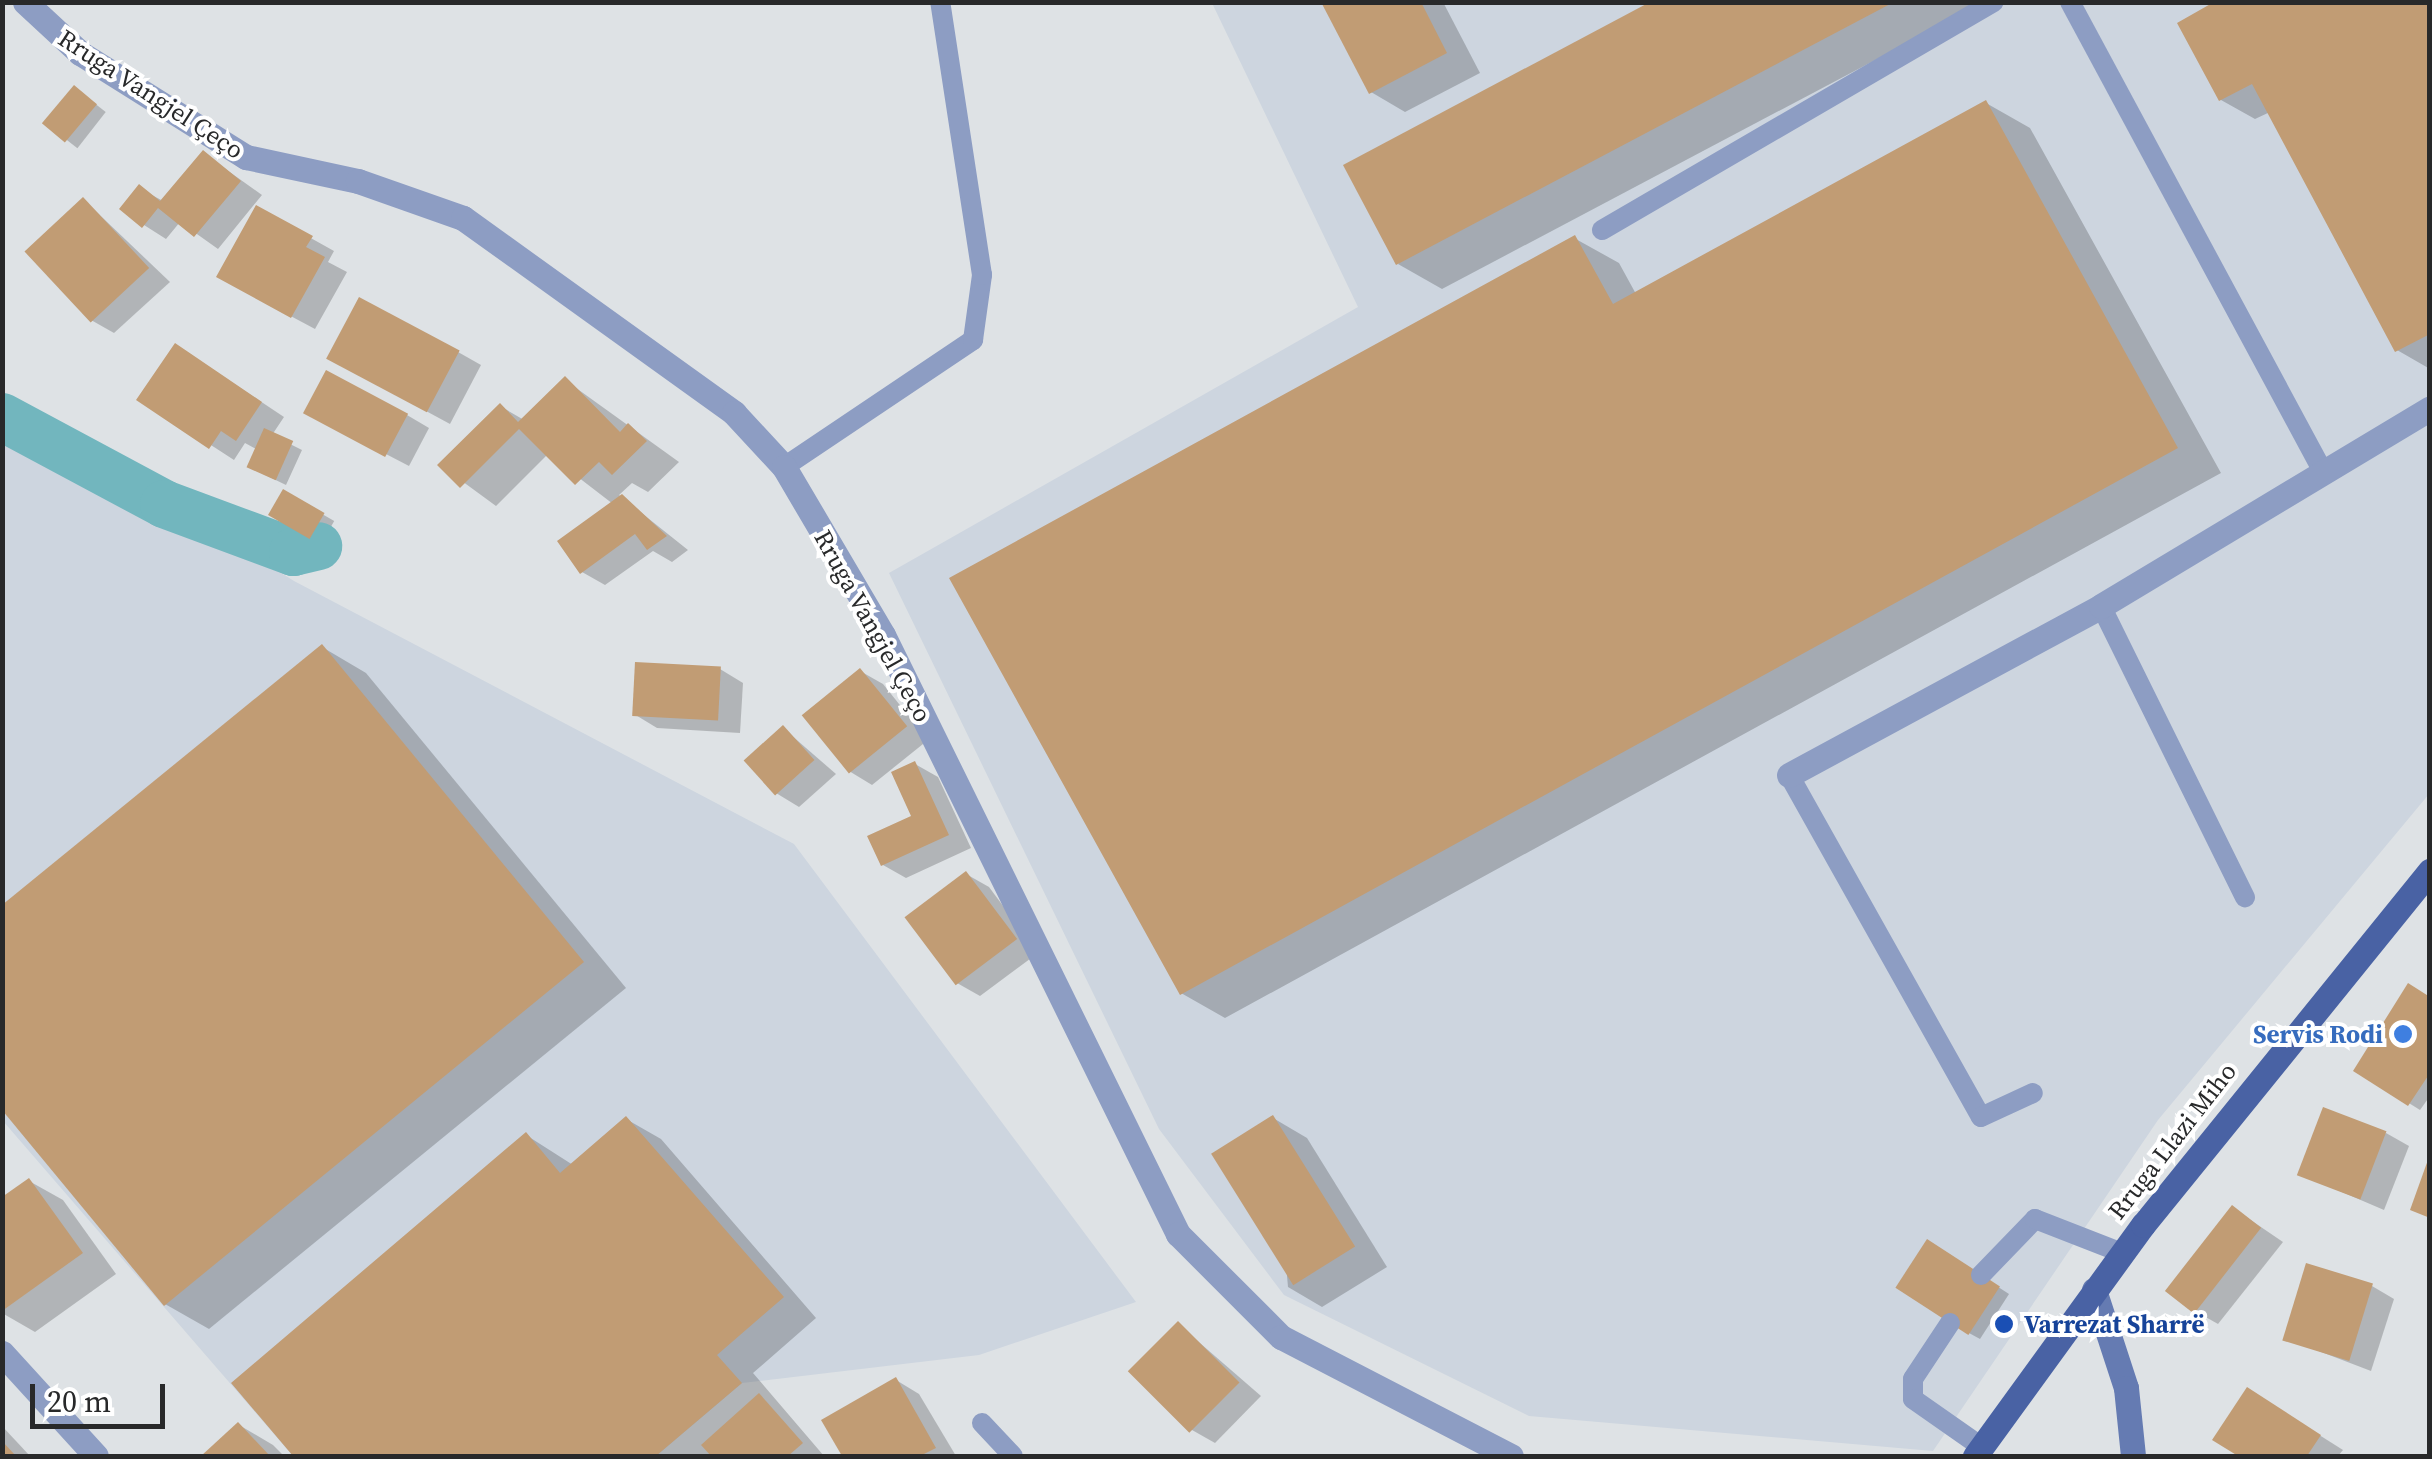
<!DOCTYPE html>
<html>
<head>
<meta charset="utf-8">
<style>
  body { margin:0 }
  #map { position:relative; width:2432px; height:1459px; overflow:hidden; background:#dee2e5; font-family:"Source Serif 4",serif }
  div>[style] { position:absolute }
  .built>* { inset:0; background:#cdd5df }
  .shadow>* { inset:0; background:#0003; transform-origin:0 0 }
  .canal>* { height:48px; margin:-24px; padding:0 24px; transform-origin:24px; border-radius:24px; background:#72b6be }
  .building>* { inset:0; background:#c19c74; transform-origin:0 0 }
  .lane>* { height:20px; margin:-10px; padding:0 10px; transform-origin:10px; border-radius:10px; background:#8d9dc3 }
  .street>* { height:25px; margin:-12.5px; padding:0 12.5px; transform-origin:12.5px; border-radius:12.5px; background:#8d9dc3 }
  .secondary>* { height:25px; margin:-12.5px; padding:0 12.5px; transform-origin:12.5px; border-radius:12.5px; background:#657bb2 }
  .primary>* { height:25px; margin:-12.5px; padding:0 12.5px; transform-origin:12.5px; border-radius:12.5px; background:#4962a4 }
  .dots>* { width:28px; height:28px; translate:-50% -50%; box-sizing:border-box; border:5px solid #fff; border-radius:50% }
  span { translate:-50% -50%; white-space:nowrap; text-align:center; line-height:1.15; -webkit-text-stroke:8px #fff; paint-order:stroke }
  .street-label { font-size:25px; color:#28292a }
  .shop-label { font-size:25px; color:#366cbe; font-weight:700 }
  .right { translate:-100% -50%; text-align:right }
  .transit-label { font-size:25px; color:#164399; font-weight:700 }
  .left { translate:0 -50%; text-align:left }
  .frame { position:absolute; inset:0; border:5px solid #28292a; pointer-events:none }
  .scale { position:absolute; left:30px; top:1384px; width:135px; height:45px; box-sizing:border-box; border:5px solid #28292a; border-top:0; padding-left:12px; font-size:30px; line-height:35px; white-space:nowrap; color:#28292a; -webkit-text-stroke:8px #fff; paint-order:stroke }
</style>
</head>
<body>
<div id="map">
  <div class="built">
    <i style="clip-path:polygon(1212px 3px,2429px 3px,2429px 794px,2158px 1120px,1933px 1451px,1529px 1416px,1284px 1295px,1159px 1129px,889px 573px,1358px 307px)"></i>
    <i style="clip-path:polygon(2px 397px,294px 581px,794px 844px,1136px 1302px,979px 1355px,742px 1383px,656px 1456px,293px 1456px,3px 1121px)"></i>
  </div>
  <div class="shadow">
    <i style="clip-path:polygon(1324px 2px,1443px 2px,1480px 73px,1405px 112px,1371px 92px)"></i>
    <i style="clip-path:polygon(1656px 2px,1985px 2px,1442px 289px,1398px 264px)"></i>
    <i style="clip-path:polygon(2215px 2px,2430px 2px,2430px 369px,2397px 350px,2270px 112px,2255px 119px,2221px 100px)"></i>
    <i style="left:75px;top:88px;width:39px;height:46px;rotate:38deg"></i>
    <i style="clip-path:polygon(1986px 103px,2030px 128px,2221px 473px,1225px 1018px,1181px 993px,1574px 238px,1619px 263px,1636px 294px)"></i>
    <i style="clip-path:polygon(203px 153px,262px 195px,218px 249px,180px 222px,166px 239px,144px 225px,139px 188px,163px 201px)"></i>
    <i style="clip-path:polygon(84px 200px,170px 282px,114px 333px,91px 320px)"></i>
    <i style="clip-path:polygon(257px 208px,334px 251px,328px 262px,347px 272px,315px 329px,242px 290px)"></i>
    <i style="clip-path:polygon(458px 352px,481px 365px,450px 424px,352px 371px)"></i>
    <i style="clip-path:polygon(198px 360px,284px 417px,272px 435px,302px 450px,286px 485px,259px 472px,256px 449px,245px 443px,234px 460px,140px 399px)"></i>
    <i style="clip-path:polygon(565px 380px,679px 462px,648px 492px,632px 483px,619px 495px,688px 550px,672px 562px,653px 551px,605px 585px,582px 572px,613px 504px,548px 454px,496px 506px,440px 465px,500px 406px,524px 420px)"></i>
    <i style="clip-path:polygon(407px 415px,429px 428px,409px 466px,330px 425px)"></i>
    <i style="left:284px;top:492px;width:58px;height:25px;rotate:30deg"></i>
    <i style="clip-path:polygon(322px 647px,366px 673px,626px 988px,209px 1329px,165px 1304px)"></i>
    <i style="clip-path:polygon(720px 669px,743px 683px,740px 733px,657px 728px,634px 714px)"></i>
    <i style="clip-path:polygon(860px 671px,883px 684px,928px 740px,872px 785px,849px 771px)"></i>
    <i style="clip-path:polygon(783px 728px,836px 774px,799px 807px,776px 793px)"></i>
    <i style="clip-path:polygon(915px 764px,938px 777px,971px 848px,906px 878px,883px 865px,914px 818px)"></i>
    <i style="clip-path:polygon(966px 874px,989px 887px,1038px 953px,980px 996px,957px 983px)"></i>
    <i style="clip-path:polygon(2430px 1000px,2430px 1096px,2420px 1110px,2356px 1070px)"></i>
    <i style="clip-path:polygon(1273px 1118px,1307px 1138px,1387px 1267px,1322px 1307px,1288px 1287px)"></i>
    <i style="clip-path:polygon(626px 1119px,661px 1139px,816px 1318px,753px 1373px,824px 1456px,297px 1456px,234px 1384px,526px 1135px,573px 1165px)"></i>
    <i style="clip-path:polygon(2386px 1133px,2409px 1146px,2384px 1210px,2300px 1174px)"></i>
    <i style="clip-path:polygon(29px 1181px,63px 1200px,116px 1274px,35px 1332px,2px 1313px,2px 1200px)"></i>
    <i style="clip-path:polygon(2233px 1208px,2283px 1242px,2218px 1324px,2195px 1311px)"></i>
    <i style="clip-path:polygon(1938px 1248px,2009px 1294px,1980px 1339px,1969px 1333px)"></i>
    <i style="clip-path:polygon(2372px 1286px,2394px 1299px,2371px 1371px,2285px 1338px)"></i>
    <i style="clip-path:polygon(1178px 1324px,1261px 1396px,1215px 1443px,1192px 1430px)"></i>
    <i style="clip-path:polygon(896px 1380px,919px 1394px,956px 1456px,845px 1456px,824px 1421px)"></i>
    <i style="clip-path:polygon(2270px 1404px,2343px 1450px,2338px 1456px,2242px 1456px,2216px 1439px)"></i>
    <i style="clip-path:polygon(239px 1425px,273px 1445px,284px 1456px,205px 1456px)"></i>
    <i style="clip-path:polygon(2px 1426px,30px 1456px,2px 1456px)"></i>
  </div>
  <div class="canal">
    <i style="left:2px;top:417px;width:184px;rotate:28.2deg"></i>
    <i style="left:164px;top:504px;width:138px;rotate:20.4deg"></i>
    <i style="left:293px;top:552px;width:26px;rotate:-13deg"></i>
  </div>
  <div class="building">
    <i style="clip-path:polygon(1321px 2px,1421px 2px,1447px 53px,1369px 94px)"></i>
    <i style="clip-path:polygon(1650px 2px,1894px 2px,1396px 265px,1343px 165px)"></i>
    <i style="clip-path:polygon(2214px 2px,2430px 2px,2430px 334px,2395px 352px,2252px 84px,2219px 101px,2177px 23px)"></i>
    <i style="left:74px;top:85px;width:30px;height:50px;rotate:40deg"></i>
    <i style="clip-path:polygon(1986px 100px,2178px 448px,1180px 995px,949px 578px,1575px 235px,1613px 304px)"></i>
    <i style="clip-path:polygon(203px 150px,241px 181px,194px 237px,158px 208px,142px 228px,119px 209px,139px 184px,160px 201px)"></i>
    <i style="left:83px;top:197px;width:97px;height:80px;rotate:47deg"></i>
    <i style="clip-path:polygon(256px 205px,313px 236px,306px 247px,325px 257px,291px 318px,216px 277px)"></i>
    <i style="left:359px;top:297px;width:114px;height:70px;rotate:28deg"></i>
    <i style="clip-path:polygon(175px 343px,262px 402px,236px 441px,221px 431px,209px 449px,136px 400px)"></i>
    <i style="left:326px;top:370px;width:93px;height:49px;rotate:28deg"></i>
    <i style="clip-path:polygon(565px 376px,620px 432px,628px 423px,647px 441px,612px 475px,599px 462px,575px 485px,519px 429px,460px 488px,437px 465px,500px 403px,518px 422px)"></i>
    <i style="left:264px;top:428px;width:32px;height:43px;rotate:24deg"></i>
    <i style="left:283px;top:489px;width:48px;height:30px;rotate:30deg"></i>
    <i style="clip-path:polygon(622px 494px,667px 536px,647px 550px,635px 534px,580px 574px,557px 541px)"></i>
    <i style="clip-path:polygon(322px 644px,584px 962px,164px 1306px,2px 1110px,2px 905px)"></i>
    <i style="left:635px;top:662px;width:86px;height:54px;rotate:3deg"></i>
    <i style="left:860px;top:668px;width:75px;height:75px;rotate:51deg"></i>
    <i style="left:783px;top:725px;width:47px;height:53px;rotate:48deg"></i>
    <i style="clip-path:polygon(915px 761px,949px 835px,881px 866px,867px 836px,911px 816px,891px 772px)"></i>
    <i style="left:966px;top:871px;width:85px;height:77px;rotate:53deg"></i>
    <i style="clip-path:polygon(2408px 983px,2430px 997px,2430px 1073px,2408px 1106px,2353px 1071px)"></i>
    <i style="left:2323px;top:1107px;width:68px;height:73px;rotate:21deg"></i>
    <i style="left:1273px;top:1115px;width:155px;height:73px;rotate:58deg"></i>
    <i style="clip-path:polygon(626px 1116px,784px 1297px,717px 1355px,742px 1383px,656px 1456px,293px 1456px,231px 1383px,526px 1132px,560px 1173px)"></i>
    <i style="clip-path:polygon(2429px 1157px,2430px 1157px,2430px 1218px,2410px 1210px)"></i>
    <i style="clip-path:polygon(29px 1178px,83px 1253px,2px 1311px,2px 1197px)"></i>
    <i style="left:2232px;top:1205px;width:37px;height:109px;rotate:38deg"></i>
    <i style="left:1927px;top:1239px;width:87px;height:58px;rotate:33deg"></i>
    <i style="left:2306px;top:1263px;width:70px;height:81px;rotate:17deg"></i>
    <i style="left:1178px;top:1321px;width:87px;height:71px;rotate:45deg"></i>
    <i style="clip-path:polygon(896px 1377px,936px 1448px,920px 1456px,842px 1456px,821px 1420px)"></i>
    <i style="clip-path:polygon(2247px 1387px,2321px 1435px,2307px 1456px,2238px 1456px,2212px 1440px)"></i>
    <i style="clip-path:polygon(759px 1393px,803px 1443px,788px 1456px,711px 1456px,701px 1445px)"></i>
    <i style="clip-path:polygon(238px 1422px,270px 1456px,201px 1456px)"></i>
    <i style="clip-path:polygon(2px 1441px,16px 1456px,2px 1456px)"></i>
  </div>
  <div class="lane">
    <i style="left:2070px;top:2px;width:529px;rotate:61.69deg"></i>
    <i style="left:1602px;top:230px;width:453px;rotate:-30.2deg"></i>
    <i style="left:784px;top:467px;width:228px;rotate:-33.9deg"></i>
    <i style="left:973px;top:340px;width:66px;rotate:-82.1deg"></i>
    <i style="left:982px;top:275px;width:276px;rotate:-98.7deg"></i>
    <i style="left:2101px;top:606px;width:325px;rotate:63.7deg"></i>
    <i style="left:1789px;top:775px;width:392px;rotate:60.7deg"></i>
    <i style="left:1981px;top:1117px;width:57px;rotate:-24.8deg"></i>
    <i style="left:1981px;top:1275px;width:78px;rotate:-46deg"></i>
    <i style="left:2035px;top:1219px;width:93px;rotate:21.3deg"></i>
    <i style="left:1950px;top:1323px;width:67px;rotate:123.5deg"></i>
    <i style="left:1913px;top:1379px;width:20px;rotate:90deg"></i>
    <i style="left:1913px;top:1399px;width:82px;rotate:35deg"></i>
    <i style="left:982px;top:1423px;width:45px;rotate:46.8deg"></i>
  </div>
  <div class="street">
    <i style="left:25px;top:2px;width:75px;rotate:42.8deg"></i>
    <i style="left:80px;top:53px;width:196px;rotate:32.1deg"></i>
    <i style="left:246px;top:157px;width:115px;rotate:12.1deg"></i>
    <i style="left:358px;top:181px;width:111px;rotate:19.4deg"></i>
    <i style="left:463px;top:218px;width:334px;rotate:35.7deg"></i>
    <i style="left:734px;top:413px;width:74px;rotate:47.2deg"></i>
    <i style="left:784px;top:467px;width:195px;rotate:59.5deg"></i>
    <i style="left:883px;top:635px;width:668px;rotate:63.78deg"></i>
    <i style="left:1178px;top:1234px;width:146px;rotate:45deg"></i>
    <i style="left:1281px;top:1337px;width:259px;rotate:27.4deg"></i>
    <i style="left:1789px;top:775px;width:355px;rotate:-28.4deg"></i>
    <i style="left:2101px;top:606px;width:384px;rotate:-31deg"></i>
    <i style="left:2px;top:1353px;width:139px;rotate:47.6deg"></i>
  </div>
  <div class="secondary">
    <i style="left:2094px;top:1290px;width:103px;rotate:71.9deg"></i>
    <i style="left:2126px;top:1388px;width:68px;rotate:84.1deg"></i>
  </div>
  <div class="primary">
    <i style="left:1975px;top:1456px;width:286px;rotate:-54deg"></i>
    <i style="left:2143px;top:1225px;width:456px;rotate:-51deg"></i>
  </div>
  <div class="dots">
    <i style="left:2403px;top:1034px;background:#3f7fe0"></i>
    <i style="left:2004px;top:1324px;background:#1a4fb4"></i>
  </div>
  <div class="street-label">
    <span style="left:151px;top:94px;rotate:33deg">Rruga Vangjel Çeço</span>
    <span style="left:873px;top:626px;rotate:61deg">Rruga Vangjel Çeço</span>
    <span style="left:2172px;top:1141px;rotate:-52deg">Rruga Llazi Miho</span>
  </div>
  <div class="shop-label">
    <span class="right" style="left:2383px;top:1034px">Servis Rodi</span>
  </div>
  <div class="transit-label">
    <span class="left" style="left:2024px;top:1324px">Varrezat Sharrë</span>
  </div>
  <div class="frame"></div>
  <div class="scale">20 m</div>
</div>
</body>
</html>
